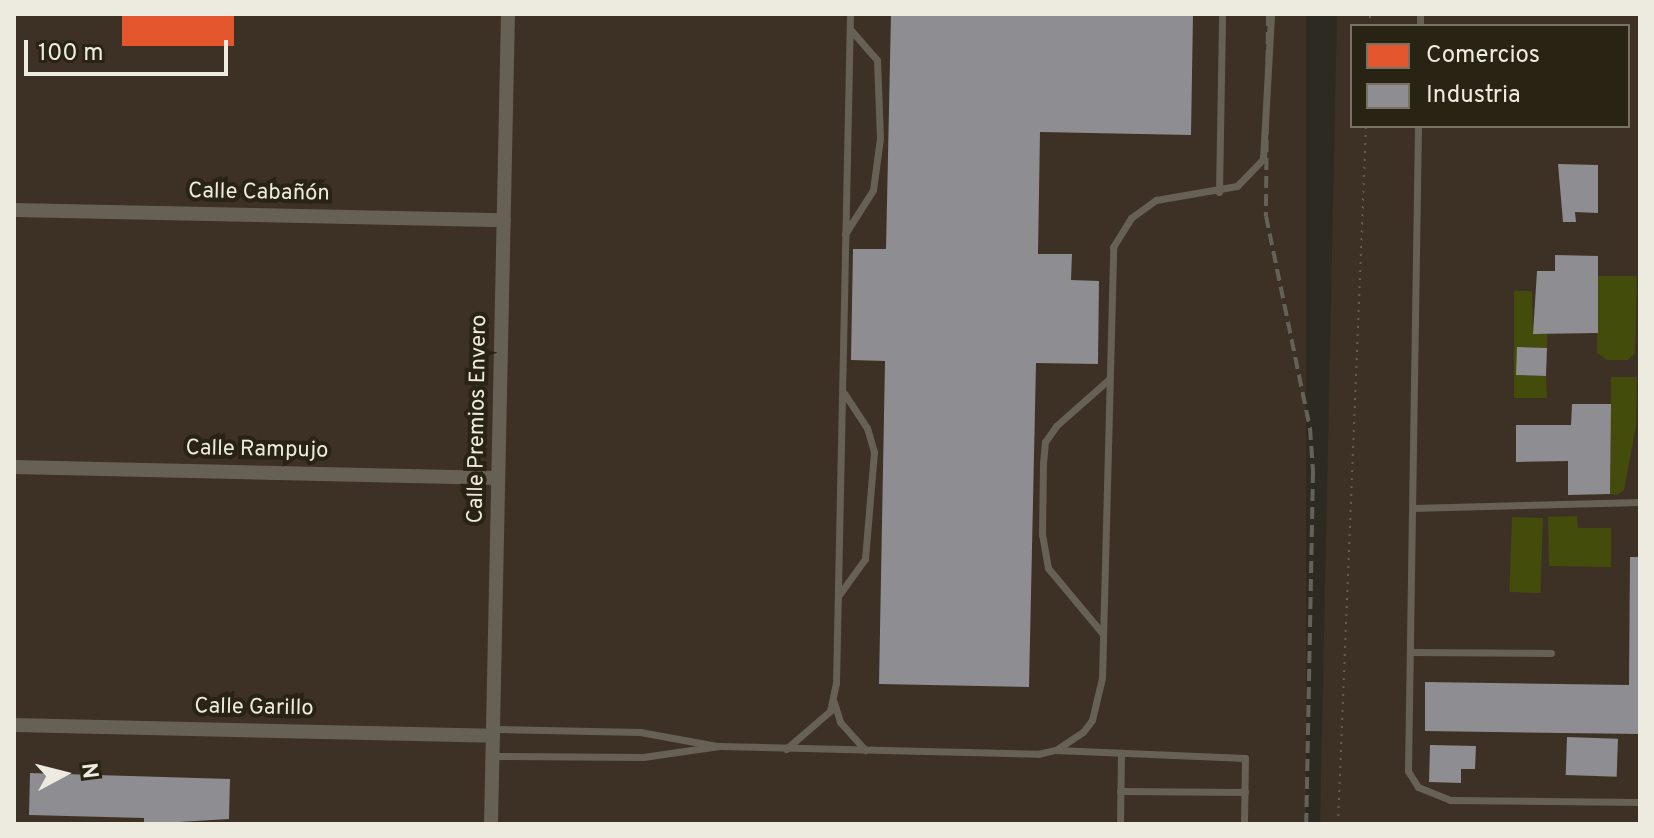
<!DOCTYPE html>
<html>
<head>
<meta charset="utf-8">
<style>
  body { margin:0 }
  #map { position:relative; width:1654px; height:838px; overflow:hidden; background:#2d2a21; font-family:Overpass,sans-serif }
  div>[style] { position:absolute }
  .industrial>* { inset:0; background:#3d3024; transform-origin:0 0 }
  .green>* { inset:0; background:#444c0b; transform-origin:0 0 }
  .shops>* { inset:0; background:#e4572e; transform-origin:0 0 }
  .industry>* { inset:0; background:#8d8d92; transform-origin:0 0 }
  .path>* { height:2px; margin-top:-1px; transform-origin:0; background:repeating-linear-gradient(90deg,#635e54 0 2px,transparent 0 8px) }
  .lane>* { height:7px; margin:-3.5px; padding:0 3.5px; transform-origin:3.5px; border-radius:3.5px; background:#676055 }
  .street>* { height:14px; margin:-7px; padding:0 7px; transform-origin:7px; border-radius:7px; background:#676055 }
  .rail>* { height:4px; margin-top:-2px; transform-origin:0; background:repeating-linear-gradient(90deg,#646158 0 12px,transparent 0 18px) }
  span { translate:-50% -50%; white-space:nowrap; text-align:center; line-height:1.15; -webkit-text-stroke:8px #282312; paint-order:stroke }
  .street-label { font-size:22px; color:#edeadf }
  .frame { position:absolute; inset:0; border:16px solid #edeadf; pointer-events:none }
  .legend { position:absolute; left:1350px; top:24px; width:280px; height:104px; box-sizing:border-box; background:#282312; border:2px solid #777364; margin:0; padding:10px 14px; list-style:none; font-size:24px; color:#edeadf }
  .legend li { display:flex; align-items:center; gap:16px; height:40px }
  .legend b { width:40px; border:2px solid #777364 }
  .north { position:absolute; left:24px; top:734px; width:80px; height:80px; -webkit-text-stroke:6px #282312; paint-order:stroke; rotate:83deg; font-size:22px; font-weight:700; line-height:32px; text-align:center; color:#edeadf }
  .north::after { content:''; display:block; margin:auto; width:28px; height:36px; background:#edeadf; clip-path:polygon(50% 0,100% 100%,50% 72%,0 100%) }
  .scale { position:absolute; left:24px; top:40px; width:204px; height:36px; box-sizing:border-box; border:4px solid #edeadf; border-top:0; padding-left:10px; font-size:24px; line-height:28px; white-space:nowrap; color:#edeadf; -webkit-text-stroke:6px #282312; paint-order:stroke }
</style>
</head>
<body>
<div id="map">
  <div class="industrial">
    <i style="left:14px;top:14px;width:1292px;height:810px"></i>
    <i style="clip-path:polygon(evenodd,1337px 14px,1640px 14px,1640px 824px,1320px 824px,1337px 14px,1352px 26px,1628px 26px,1628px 126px,1352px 126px,1352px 26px)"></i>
  </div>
  <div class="green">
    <i style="clip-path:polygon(1598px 276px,1637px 276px,1635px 353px,1628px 360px,1607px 360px,1597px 353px)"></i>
    <i style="clip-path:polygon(1514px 291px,1532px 291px,1533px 333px,1547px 334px,1547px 348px,1517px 347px,1517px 375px,1546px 376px,1547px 398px,1514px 398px)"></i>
    <i style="clip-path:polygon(1611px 377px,1637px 377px,1636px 426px,1624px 490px,1617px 495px,1610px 494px)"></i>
    <i style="clip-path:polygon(1577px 516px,1578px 528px,1611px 528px,1611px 567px,1549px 566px,1548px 517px)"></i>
    <i style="left:1512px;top:517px;width:31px;height:75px;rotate:2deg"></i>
  </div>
  <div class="shops">
    <i style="left:122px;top:14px;width:112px;height:32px"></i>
  </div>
  <div class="industry">
    <i style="clip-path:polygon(891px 14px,1193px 14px,1191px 135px,1040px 132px,1038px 254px,1072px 254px,1071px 280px,1099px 281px,1098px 364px,1036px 363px,1029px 687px,879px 684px,885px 361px,851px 360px,853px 249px,886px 249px)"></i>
    <i style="clip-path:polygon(1558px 164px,1598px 165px,1598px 213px,1575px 212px,1576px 222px,1563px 222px)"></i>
    <i style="clip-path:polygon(1555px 255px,1598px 256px,1598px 333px,1533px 334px,1537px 271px,1555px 271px)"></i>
    <i style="left:1517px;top:347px;width:30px;height:28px;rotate:2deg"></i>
    <i style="clip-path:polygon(1572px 404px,1611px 404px,1610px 494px,1568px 495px,1568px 461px,1516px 462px,1516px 425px,1571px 425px)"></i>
    <i style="clip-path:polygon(1630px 557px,1640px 557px,1640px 734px,1425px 731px,1425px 682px,1629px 685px)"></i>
    <i style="left:1567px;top:737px;width:51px;height:38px;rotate:2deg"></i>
    <i style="clip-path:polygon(1430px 745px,1476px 746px,1475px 769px,1461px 769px,1461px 783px,1429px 782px)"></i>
    <i style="clip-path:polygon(30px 773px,230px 779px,229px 819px,144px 824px,144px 818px,29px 815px)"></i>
  </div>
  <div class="path">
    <i style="left:1370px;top:26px;width:12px;rotate:-90deg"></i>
    <i style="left:1338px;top:824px;width:699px;rotate:-87.7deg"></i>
  </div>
  <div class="lane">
    <i style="left:1420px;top:26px;width:12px;rotate:-90deg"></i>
    <i style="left:1418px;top:126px;width:645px;rotate:90.89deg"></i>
    <i style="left:1408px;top:771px;width:19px;rotate:58deg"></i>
    <i style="left:1418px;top:787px;width:35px;rotate:22deg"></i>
    <i style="left:1450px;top:800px;width:190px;rotate:0.6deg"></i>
    <i style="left:1219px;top:192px;width:178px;rotate:-89deg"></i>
    <i style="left:845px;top:234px;width:52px;rotate:-57.5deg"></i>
    <i style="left:873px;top:190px;width:52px;rotate:-82.3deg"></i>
    <i style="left:880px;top:138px;width:78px;rotate:-92.2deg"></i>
    <i style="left:877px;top:60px;width:41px;rotate:-131.1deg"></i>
    <i style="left:1412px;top:508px;width:228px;rotate:-1.5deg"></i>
    <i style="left:839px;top:595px;width:44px;rotate:-54.2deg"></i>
    <i style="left:865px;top:559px;width:107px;rotate:-85.2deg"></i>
    <i style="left:874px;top:452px;width:25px;rotate:-106deg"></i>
    <i style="left:867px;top:428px;width:42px;rotate:-123.3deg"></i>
    <i style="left:1103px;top:634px;width:86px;rotate:-129.8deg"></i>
    <i style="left:1048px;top:568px;width:34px;rotate:-100deg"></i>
    <i style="left:1042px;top:535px;width:71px;rotate:-89.2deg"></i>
    <i style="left:1043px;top:464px;width:22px;rotate:-85deg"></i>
    <i style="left:1045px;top:442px;width:19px;rotate:-55deg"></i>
    <i style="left:1056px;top:426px;width:69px;rotate:-41.5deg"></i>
    <i style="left:1410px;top:652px;width:141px;rotate:0.4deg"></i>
    <i style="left:834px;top:702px;width:21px;rotate:73deg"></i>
    <i style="left:840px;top:722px;width:38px;rotate:48deg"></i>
    <i style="left:493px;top:729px;width:147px;rotate:1.2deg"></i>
    <i style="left:640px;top:732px;width:78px;rotate:10.3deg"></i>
    <i style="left:786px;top:749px;width:58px;rotate:-40.8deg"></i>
    <i style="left:830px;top:711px;width:29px;rotate:-78deg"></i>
    <i style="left:836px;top:683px;width:669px;rotate:-88.8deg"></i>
    <i style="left:1056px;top:750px;width:189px;rotate:2.4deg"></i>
    <i style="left:1245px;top:758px;width:66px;rotate:90.9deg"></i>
    <i style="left:493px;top:756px;width:150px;rotate:0.4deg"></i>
    <i style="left:643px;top:757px;width:77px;rotate:-8.2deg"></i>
    <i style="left:719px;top:746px;width:319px;rotate:1.4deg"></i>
    <i style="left:1038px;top:754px;width:18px;rotate:-13deg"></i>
    <i style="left:1056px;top:750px;width:32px;rotate:-34deg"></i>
    <i style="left:1083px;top:732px;width:15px;rotate:-53deg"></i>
    <i style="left:1092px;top:720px;width:43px;rotate:-76.6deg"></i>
    <i style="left:1102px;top:678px;width:431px;rotate:-88.5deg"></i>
    <i style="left:1113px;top:247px;width:34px;rotate:-58deg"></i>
    <i style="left:1131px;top:218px;width:31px;rotate:-36deg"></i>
    <i style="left:1156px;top:200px;width:82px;rotate:-9.8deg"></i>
    <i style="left:1237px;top:186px;width:37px;rotate:-46deg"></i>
    <i style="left:1263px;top:159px;width:145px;rotate:-86.8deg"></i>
    <i style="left:1120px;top:791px;width:125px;rotate:0.5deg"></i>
    <i style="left:1120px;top:824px;width:69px;rotate:-89.2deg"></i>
  </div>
  <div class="street">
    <i style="left:14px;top:210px;width:490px;rotate:1.2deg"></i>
    <i style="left:14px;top:467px;width:484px;rotate:1.3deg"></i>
    <i style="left:14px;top:725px;width:479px;rotate:1.3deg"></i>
    <i style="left:491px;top:824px;width:810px;rotate:-88.8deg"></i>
  </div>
  <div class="rail">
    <i style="left:1268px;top:14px;width:202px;rotate:90.6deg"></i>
    <i style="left:1266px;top:216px;width:217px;rotate:78.3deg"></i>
    <i style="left:1310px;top:428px;width:43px;rotate:86deg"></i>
    <i style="left:1313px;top:471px;width:353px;rotate:91.1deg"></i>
  </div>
  <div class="street-label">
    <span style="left:259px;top:193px;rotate:1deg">Calle Cabañón</span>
    <span style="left:478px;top:419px;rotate:-89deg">Calle Premios Envero</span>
    <span style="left:257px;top:450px;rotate:1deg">Calle Rampujo</span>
    <span style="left:254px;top:708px;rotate:1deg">Calle Garillo</span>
  </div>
  <div class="frame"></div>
  <ul class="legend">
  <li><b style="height:22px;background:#e4572e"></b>Comercios</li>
  <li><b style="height:22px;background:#8d8d92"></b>Industria</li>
  </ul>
  <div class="north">N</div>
  <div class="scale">100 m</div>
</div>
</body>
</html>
